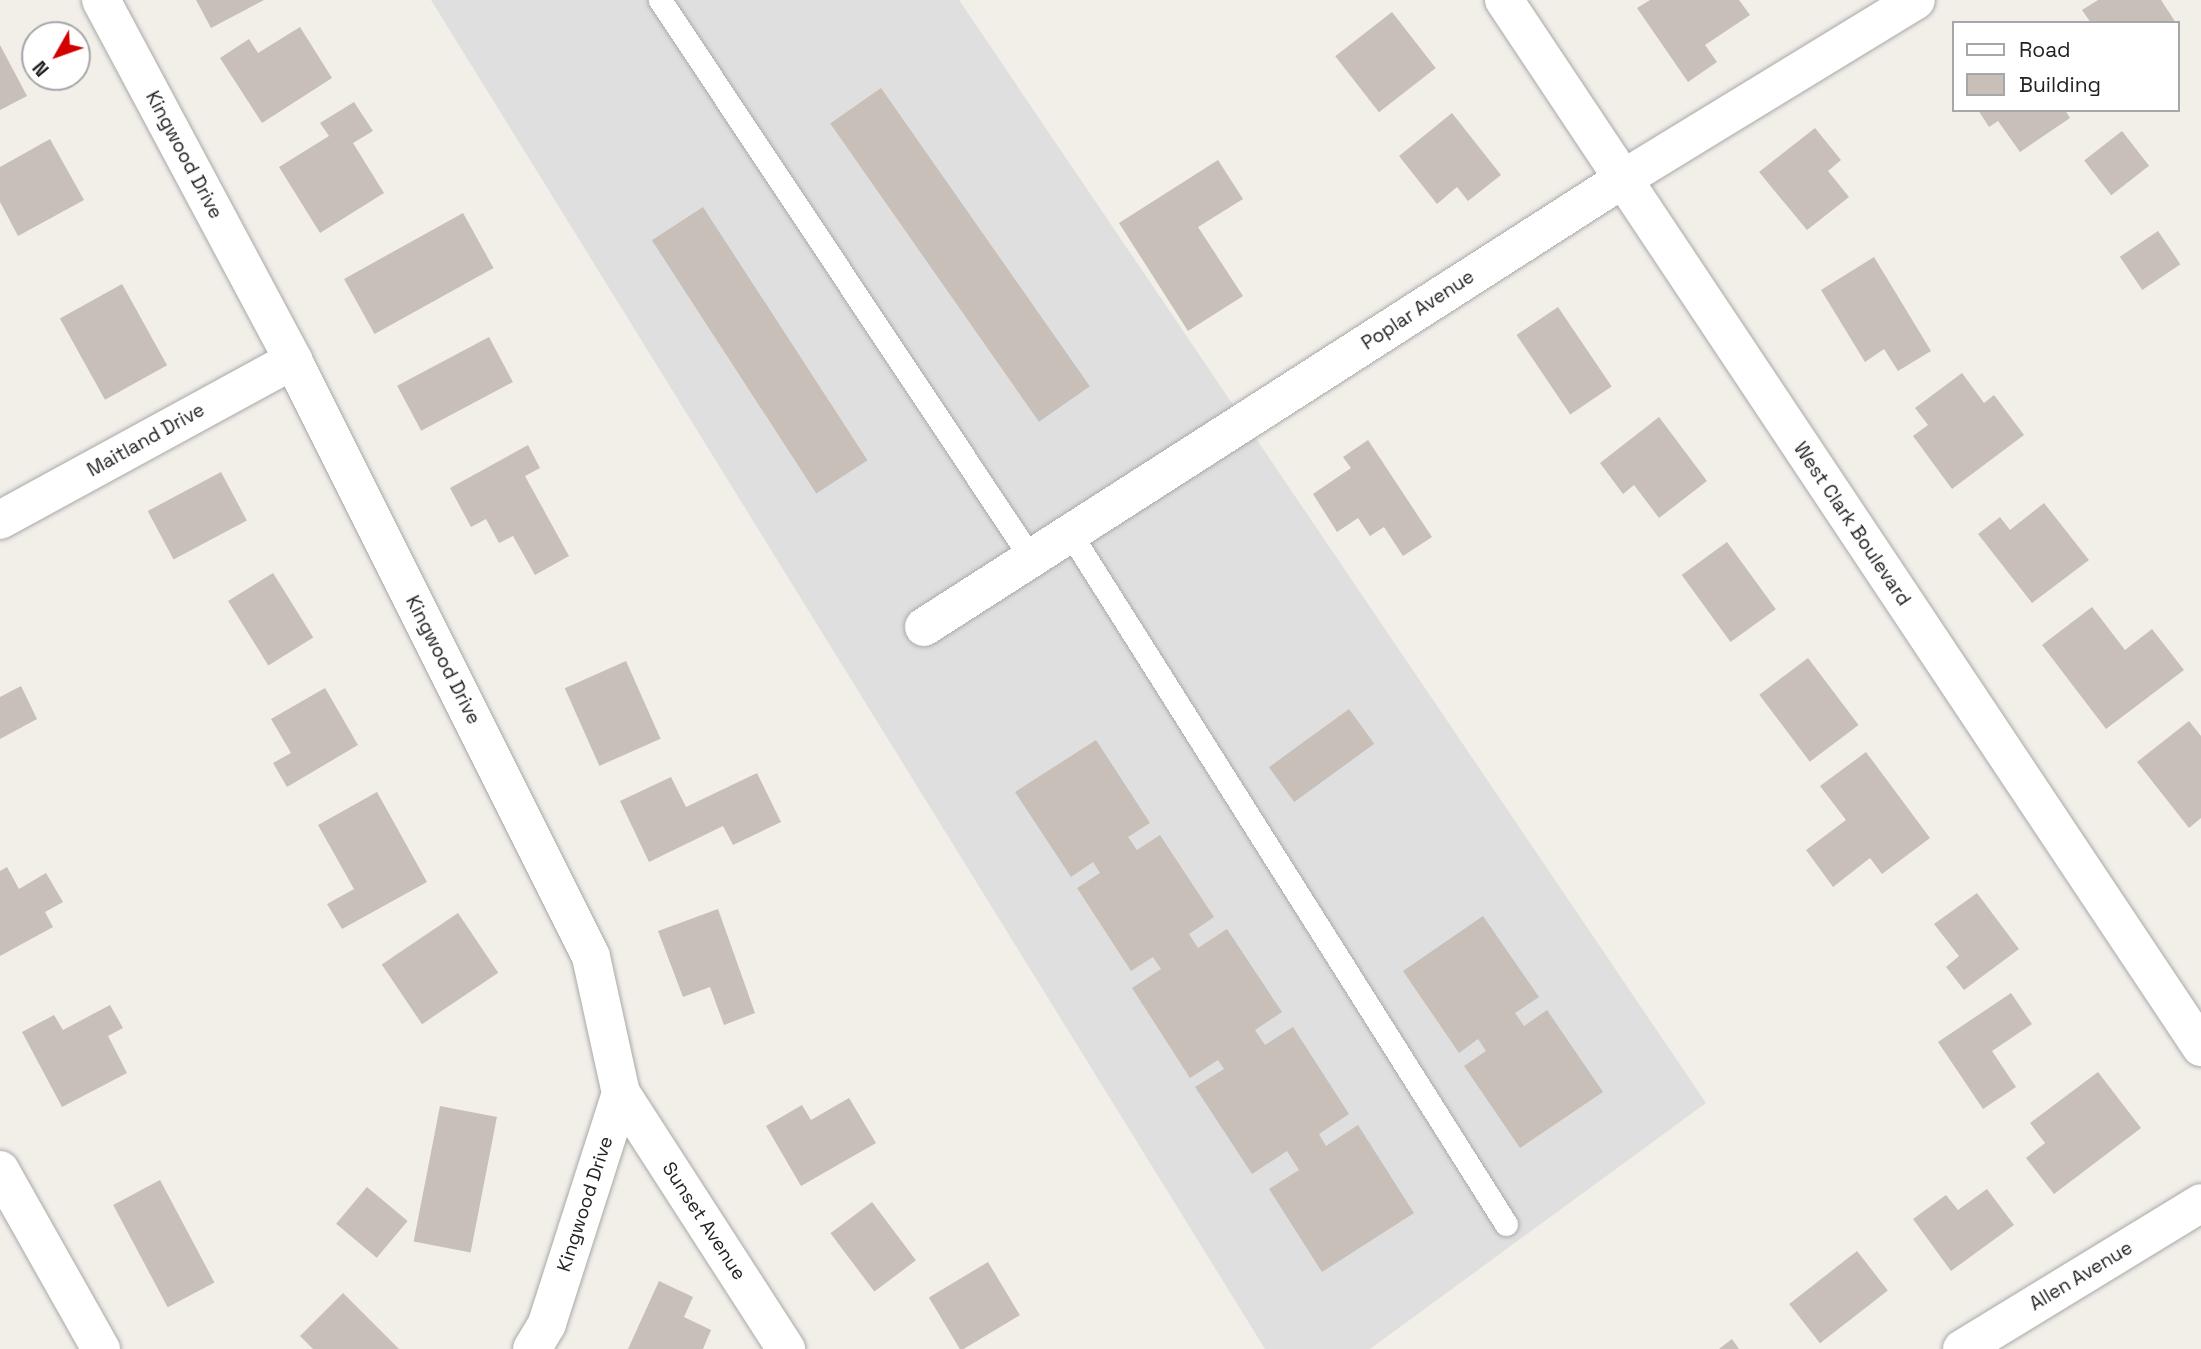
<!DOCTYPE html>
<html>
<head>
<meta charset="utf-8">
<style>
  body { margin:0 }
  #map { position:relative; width:2201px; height:1349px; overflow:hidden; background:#f2efe9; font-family:"Space Grotesk",sans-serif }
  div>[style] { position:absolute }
  .residential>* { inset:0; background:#e0dfdf }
  .building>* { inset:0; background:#c7bfb8; transform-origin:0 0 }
  .roads { filter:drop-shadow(0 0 2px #a9a9a9) drop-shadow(0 0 2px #a9a9a9) }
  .service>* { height:23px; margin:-11.5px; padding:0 11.5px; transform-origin:11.5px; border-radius:11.5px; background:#fff }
  .minor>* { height:38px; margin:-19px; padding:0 19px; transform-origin:19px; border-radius:19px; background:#fff }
  .tertiary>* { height:38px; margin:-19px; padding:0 19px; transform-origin:19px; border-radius:19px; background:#fff }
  span { translate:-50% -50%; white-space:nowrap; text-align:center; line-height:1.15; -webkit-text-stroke:5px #fff; paint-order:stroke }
  .street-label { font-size:19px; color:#222 }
  .legend { position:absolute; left:1952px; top:21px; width:228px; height:91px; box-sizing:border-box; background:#fff; border:2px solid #a7a7a7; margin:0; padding:9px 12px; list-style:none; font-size:21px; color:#222 }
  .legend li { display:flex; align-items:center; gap:14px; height:35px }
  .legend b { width:35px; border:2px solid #a7a7a7 }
  .north { position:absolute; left:21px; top:21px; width:70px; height:70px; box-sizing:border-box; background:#fff; border:2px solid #a7a7a7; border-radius:50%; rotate:230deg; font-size:19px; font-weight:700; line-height:28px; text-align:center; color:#222 }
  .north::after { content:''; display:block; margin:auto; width:24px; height:32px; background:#d40000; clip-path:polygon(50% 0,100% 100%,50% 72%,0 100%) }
</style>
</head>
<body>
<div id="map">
  <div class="residential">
    <i style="clip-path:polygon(431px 0,959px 0,1706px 1103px,1370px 1349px,1265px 1349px)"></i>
  </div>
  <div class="building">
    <i style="clip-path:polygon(196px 0,264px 0,211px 28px)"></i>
    <i style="clip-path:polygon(1650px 0,1739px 0,1750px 15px,1705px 45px,1717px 62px,1688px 82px,1637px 8px)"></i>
    <i style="clip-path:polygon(2098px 0,2161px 0,2176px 23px,2091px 23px,2082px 10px)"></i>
    <i style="left:1392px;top:12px;width:71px;height:72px;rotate:52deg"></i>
    <i style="clip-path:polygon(300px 27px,332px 78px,262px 123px,220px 58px,249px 39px,258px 53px)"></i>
    <i style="clip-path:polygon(0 45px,27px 96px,0 110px)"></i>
    <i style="left:881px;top:88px;width:364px;height:62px;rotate:55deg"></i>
    <i style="clip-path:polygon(354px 102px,373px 131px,353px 143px,384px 193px,320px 233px,279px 167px,329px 136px,320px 123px)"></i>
    <i style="clip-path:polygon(1978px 110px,2065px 110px,2070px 118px,2020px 152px,1998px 121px,1989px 127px)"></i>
    <i style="clip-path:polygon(1452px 113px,1501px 175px,1468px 201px,1457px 187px,1437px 204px,1399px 156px)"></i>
    <i style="clip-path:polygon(1815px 128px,1841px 160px,1828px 171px,1849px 197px,1807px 230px,1759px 172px)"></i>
    <i style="left:2122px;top:131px;width:44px;height:48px;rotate:52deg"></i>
    <i style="clip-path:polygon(50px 139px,84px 200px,18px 236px,0 202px,0 167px)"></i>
    <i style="clip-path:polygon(1218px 160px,1243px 199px,1198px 227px,1243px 296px,1188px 331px,1119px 223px)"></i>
    <i style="left:703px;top:207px;width:302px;height:61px;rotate:57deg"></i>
    <i style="left:463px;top:213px;width:63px;height:136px;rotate:61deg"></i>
    <i style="left:2158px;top:231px;width:40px;height:46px;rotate:56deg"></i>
    <i style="clip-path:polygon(1874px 257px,1931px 351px,1898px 371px,1884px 349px,1865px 362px,1821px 290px)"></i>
    <i style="left:122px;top:284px;width:93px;height:71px;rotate:61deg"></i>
    <i style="left:1558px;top:307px;width:96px;height:50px;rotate:56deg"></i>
    <i style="left:489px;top:337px;width:51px;height:104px;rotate:62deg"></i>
    <i style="clip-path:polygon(1962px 373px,1984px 403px,1994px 395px,2024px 435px,1952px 489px,1913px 436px,1928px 425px,1915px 408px)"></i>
    <i style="clip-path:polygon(1659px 417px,1707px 481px,1659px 518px,1634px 485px,1623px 494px,1600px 463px)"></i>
    <i style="clip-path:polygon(1368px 440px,1432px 537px,1403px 556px,1384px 527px,1370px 536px,1358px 518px,1337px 532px,1313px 494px,1351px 468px,1343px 457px)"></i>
    <i style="clip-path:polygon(528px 445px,540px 468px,525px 476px,569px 556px,535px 575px,513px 536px,499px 543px,486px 519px,471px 527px,450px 488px)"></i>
    <i style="left:221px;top:472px;width:55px;height:83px;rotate:62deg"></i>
    <i style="clip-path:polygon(2044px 503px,2089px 560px,2032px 603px,1978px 534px,2000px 517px,2010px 530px)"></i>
    <i style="left:1727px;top:542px;width:83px;height:56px;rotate:54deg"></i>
    <i style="left:273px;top:573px;width:76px;height:53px;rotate:58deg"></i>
    <i style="clip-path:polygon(2092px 607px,2125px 650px,2152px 629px,2184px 670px,2106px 729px,2042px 645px)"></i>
    <i style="left:1808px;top:658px;width:84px;height:61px;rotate:53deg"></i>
    <i style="left:626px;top:661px;width:85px;height:67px;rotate:66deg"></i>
    <i style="clip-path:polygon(21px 686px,37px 719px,0 739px,0 697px)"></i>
    <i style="clip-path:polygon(325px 688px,358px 745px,287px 787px,273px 763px,291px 753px,271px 719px)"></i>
    <i style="left:1349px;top:709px;width:43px;height:99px;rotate:54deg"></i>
    <i style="clip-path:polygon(2189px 721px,2201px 736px,2201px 818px,2189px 828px,2137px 762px)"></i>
    <i style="clip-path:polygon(1096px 740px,1150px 823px,1128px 837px,1137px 850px,1160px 835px,1214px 917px,1189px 934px,1198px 948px,1227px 929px,1282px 1012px,1255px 1030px,1265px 1045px,1293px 1027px,1349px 1114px,1319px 1134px,1326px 1146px,1358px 1125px,1414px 1213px,1322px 1272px,1269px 1189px,1299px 1170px,1287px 1151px,1252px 1174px,1195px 1087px,1224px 1069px,1218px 1060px,1190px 1078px,1132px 988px,1161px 969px,1153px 957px,1131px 971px,1077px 888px,1100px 873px,1093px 862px,1071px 877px,1015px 792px)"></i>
    <i style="clip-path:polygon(1866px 752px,1930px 838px,1882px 874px,1870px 858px,1833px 887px,1806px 850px,1846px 820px,1820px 786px)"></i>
    <i style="clip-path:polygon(757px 773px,781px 822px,733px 845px,723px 826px,649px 862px,620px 801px,671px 777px,686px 807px)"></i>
    <i style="clip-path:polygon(377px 792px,427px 882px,342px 929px,327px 904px,354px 889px,318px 825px)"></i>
    <i style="clip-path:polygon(7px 867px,19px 889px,46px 873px,63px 902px,45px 912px,53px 927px,0 956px,0 871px)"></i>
    <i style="clip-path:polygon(1977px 893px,2019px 949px,1964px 990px,1946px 967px,1959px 956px,1934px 924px)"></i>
    <i style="clip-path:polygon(718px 909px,755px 1013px,724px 1025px,710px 987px,683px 997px,658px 931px)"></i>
    <i style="left:458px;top:913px;width:72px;height:92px;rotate:56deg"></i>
    <i style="clip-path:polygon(1483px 916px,1539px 997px,1515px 1013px,1524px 1026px,1547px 1010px,1603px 1092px,1520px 1148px,1464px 1066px,1486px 1051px,1478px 1039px,1459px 1053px,1403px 971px)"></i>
    <i style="clip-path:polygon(2011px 993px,2032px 1024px,1992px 1051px,2016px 1087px,1983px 1109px,1938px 1042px)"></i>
    <i style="clip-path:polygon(110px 1005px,123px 1028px,108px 1036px,127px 1073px,62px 1107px,22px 1032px,54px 1015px,63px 1030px)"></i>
    <i style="clip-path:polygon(2098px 1072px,2141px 1128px,2054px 1194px,2026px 1158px,2045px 1143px,2030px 1123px)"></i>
    <i style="clip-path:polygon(849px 1098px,876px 1143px,801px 1186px,766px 1126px,802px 1105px,811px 1120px)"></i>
    <i style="left:440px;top:1106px;width:58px;height:138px;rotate:11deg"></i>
    <i style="left:160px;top:1180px;width:116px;height:53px;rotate:62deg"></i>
    <i style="left:367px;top:1187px;width:53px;height:48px;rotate:40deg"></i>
    <i style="clip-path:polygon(1987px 1189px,2014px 1225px,1951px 1271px,1913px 1219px,1946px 1195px,1958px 1210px)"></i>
    <i style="left:872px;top:1202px;width:73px;height:52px;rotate:53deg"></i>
    <i style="left:1857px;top:1251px;width:50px;height:86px;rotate:52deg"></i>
    <i style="left:988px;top:1262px;width:62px;height:69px;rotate:59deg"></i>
    <i style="clip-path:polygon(659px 1281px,693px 1297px,684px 1317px,711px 1330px,703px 1349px,628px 1349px)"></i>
    <i style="clip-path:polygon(343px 1293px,399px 1349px,313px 1349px,300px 1336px)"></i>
    <i style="clip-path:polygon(1732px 1339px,1739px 1349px,1719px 1349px)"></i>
  </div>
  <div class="roads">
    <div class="service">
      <i style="left:660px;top:0;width:670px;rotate:56.38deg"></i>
      <i style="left:1070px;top:533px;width:817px;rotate:57.75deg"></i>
    </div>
    <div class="minor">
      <i style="left:101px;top:0;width:408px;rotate:61.9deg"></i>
      <i style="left:293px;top:360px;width:667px;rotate:63.47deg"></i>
      <i style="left:591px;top:957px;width:139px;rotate:77.6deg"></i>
      <i style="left:621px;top:1093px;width:243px;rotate:107.8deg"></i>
      <i style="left:547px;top:1324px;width:29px;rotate:121deg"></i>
      <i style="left:0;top:520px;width:334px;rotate:-28.6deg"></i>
      <i style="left:924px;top:627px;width:830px;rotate:-32.66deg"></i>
      <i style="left:1623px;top:179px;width:343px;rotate:-31.4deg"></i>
      <i style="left:621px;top:1093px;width:305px;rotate:57.2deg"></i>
      <i style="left:0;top:1170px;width:206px;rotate:60.6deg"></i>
      <i style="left:1962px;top:1349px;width:280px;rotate:-31.4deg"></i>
    </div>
    <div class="tertiary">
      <i style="left:1504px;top:0;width:1258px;rotate:56.35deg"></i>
    </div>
  </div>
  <div class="street-label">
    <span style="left:184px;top:155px;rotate:62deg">Kingwood Drive</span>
    <span style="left:1418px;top:310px;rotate:-33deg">Poplar Avenue</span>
    <span style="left:146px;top:440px;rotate:-29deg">Maitland Drive</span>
    <span style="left:1852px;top:524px;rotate:56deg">West Clark Boulevard</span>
    <span style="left:443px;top:660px;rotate:63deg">Kingwood Drive</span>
    <span style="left:585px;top:1204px;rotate:-72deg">Kingwood Drive</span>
    <span style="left:704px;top:1221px;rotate:57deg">Sunset Avenue</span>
    <span style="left:2081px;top:1276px;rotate:-31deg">Allen Avenue</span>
  </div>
  <ul class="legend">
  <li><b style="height:9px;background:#fff"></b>Road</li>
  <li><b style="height:19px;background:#c7bfb8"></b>Building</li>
  </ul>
  <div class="north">N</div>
</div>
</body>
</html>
